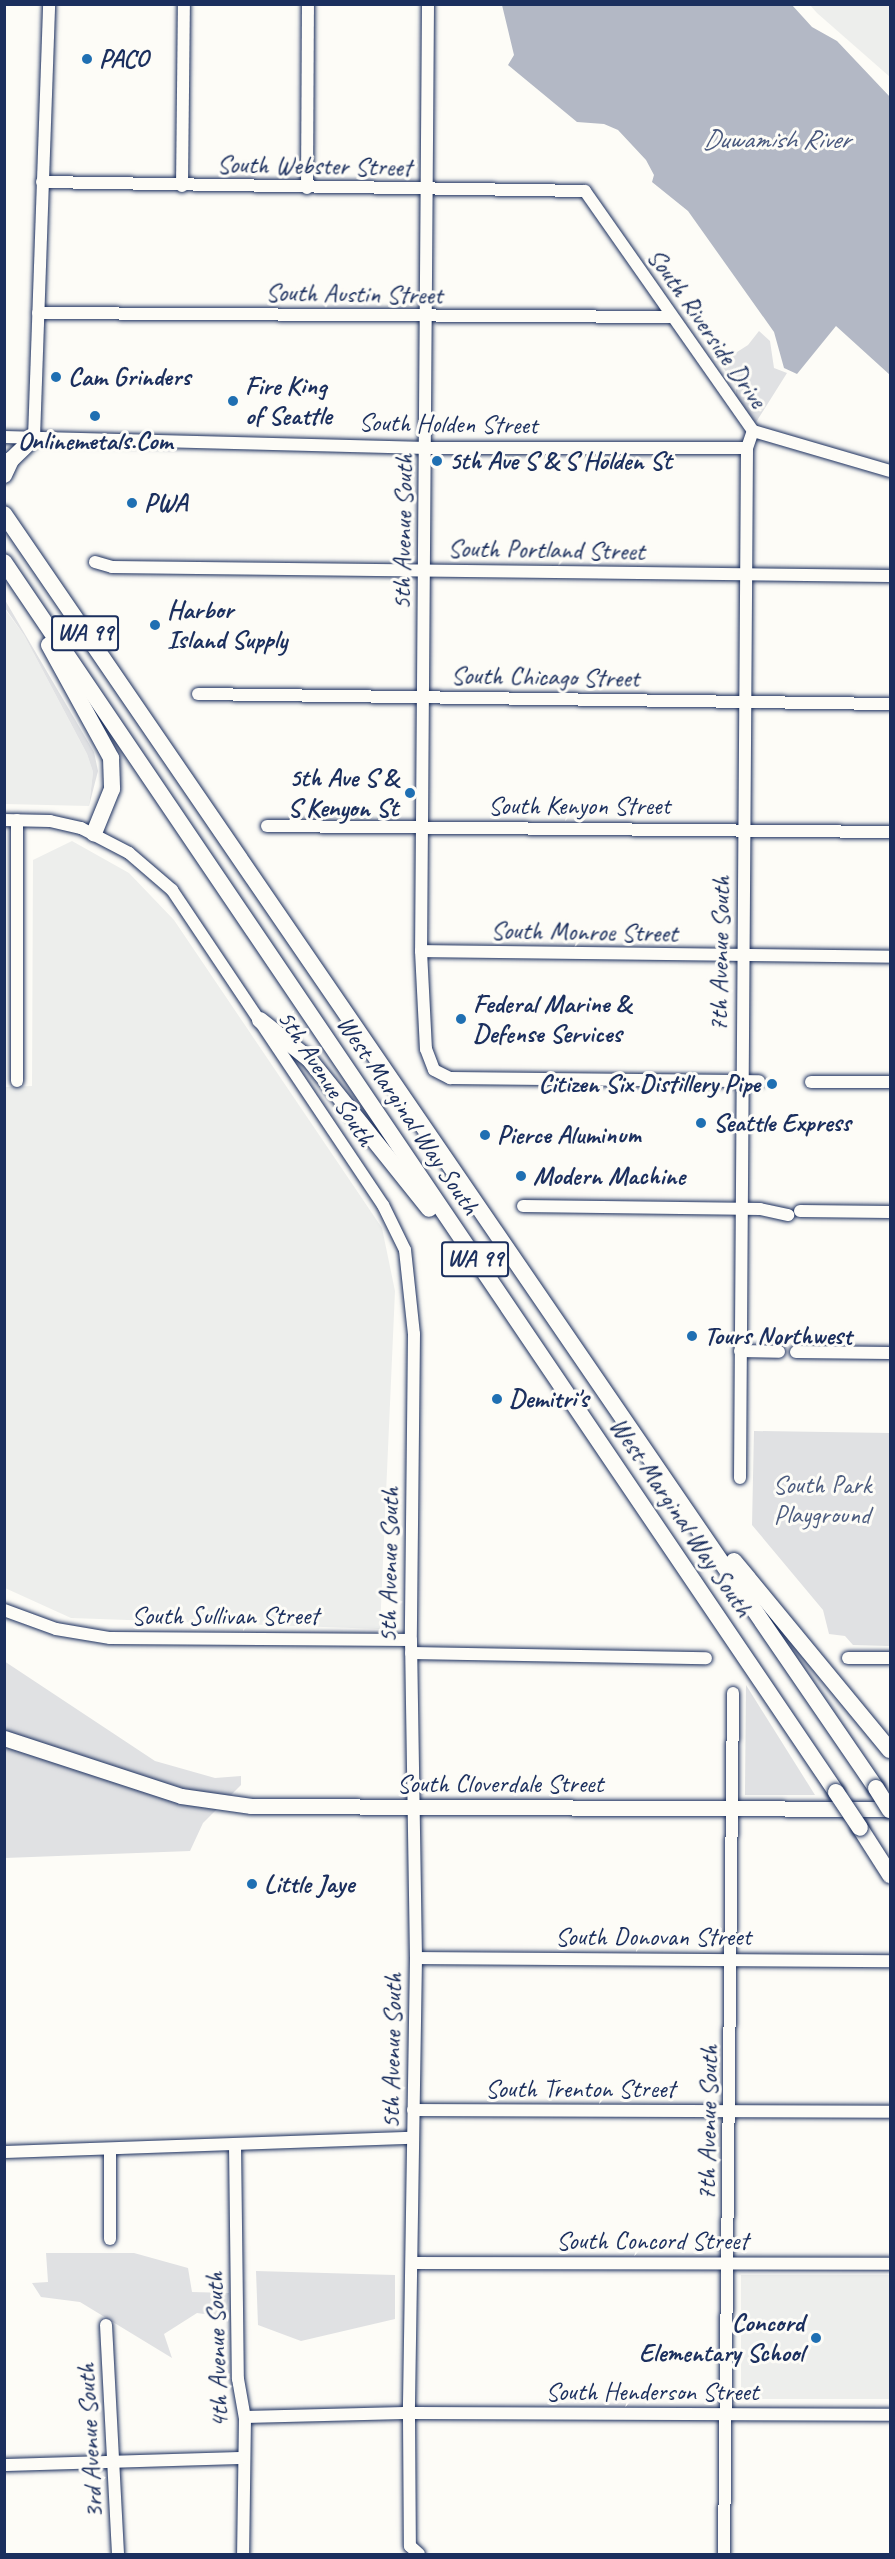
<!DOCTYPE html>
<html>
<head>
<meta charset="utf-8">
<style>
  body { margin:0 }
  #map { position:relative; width:895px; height:2559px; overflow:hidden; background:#fdfcf7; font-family:Caveat,sans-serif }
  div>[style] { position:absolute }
  .built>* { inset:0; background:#edeeec; transform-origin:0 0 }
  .green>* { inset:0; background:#e0e1e3 }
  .water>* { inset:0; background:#b3b8c5 }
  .roads { filter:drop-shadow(0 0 2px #1b2f5e) drop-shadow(0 0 2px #1b2f5e) }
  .minor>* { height:12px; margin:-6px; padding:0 6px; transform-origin:6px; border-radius:6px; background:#fdfcf7 }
  .major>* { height:15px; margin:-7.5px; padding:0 7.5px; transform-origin:7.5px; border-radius:7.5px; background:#fdfcf7 }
  .highway>* { height:16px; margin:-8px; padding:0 8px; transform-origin:8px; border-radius:8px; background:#fdfcf7 }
  .bridges { filter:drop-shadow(0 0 2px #1b2f5e) drop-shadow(0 0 2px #1b2f5e) }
  .highway-bridge>* { height:16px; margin:-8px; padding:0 8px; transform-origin:8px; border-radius:8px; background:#fdfcf7 }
  .dots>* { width:16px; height:16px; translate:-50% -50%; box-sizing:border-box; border:3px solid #fdfcf7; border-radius:50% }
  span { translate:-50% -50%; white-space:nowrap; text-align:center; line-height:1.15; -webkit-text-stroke:6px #fdfcf7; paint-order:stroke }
  .shield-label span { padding:2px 4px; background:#fdfcf7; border:2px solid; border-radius:4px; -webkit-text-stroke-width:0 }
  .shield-label { font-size:24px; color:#1b2f5e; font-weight:700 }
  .poi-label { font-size:26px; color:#1b2f5e; font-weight:700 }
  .left { translate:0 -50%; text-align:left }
  .right { translate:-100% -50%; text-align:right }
  .street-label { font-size:26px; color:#1b2f5e }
  .park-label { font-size:26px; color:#4c5c7f }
  .water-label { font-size:27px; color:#49587d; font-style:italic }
  .frame { position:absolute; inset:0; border:6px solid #1b2f5e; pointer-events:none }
</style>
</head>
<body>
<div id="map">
  <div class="built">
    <i style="clip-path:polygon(810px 5px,890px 5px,890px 77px,817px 13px)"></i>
    <i style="clip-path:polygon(4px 608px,24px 635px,87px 754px,93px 772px,89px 806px,5px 804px)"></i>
    <i style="clip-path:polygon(72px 841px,129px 873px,174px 920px,382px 1228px,395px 1291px,380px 1629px,71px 1618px,5px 1588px,5px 1087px,32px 1086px,33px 860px)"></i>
    <i style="left:741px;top:2275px;width:149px;height:124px"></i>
  </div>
  <div class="green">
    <i style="clip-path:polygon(759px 331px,770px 341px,774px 368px,787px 373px,753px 427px,736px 399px,736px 386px,720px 363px,748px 345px)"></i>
    <i style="clip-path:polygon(5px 600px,94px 752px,98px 771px,89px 806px,93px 772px,87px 754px,24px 635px,5px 608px)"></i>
    <i style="clip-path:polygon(754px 1431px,890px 1433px,890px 1646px,853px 1645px,845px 1636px,829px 1634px,823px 1610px,752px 1525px)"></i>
    <i style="clip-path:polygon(4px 1661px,155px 1761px,215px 1778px,241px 1776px,241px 1785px,203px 1823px,190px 1851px,5px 1858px)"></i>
    <i style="clip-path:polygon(746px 1685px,815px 1795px,745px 1795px)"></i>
    <i style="clip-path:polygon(46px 2253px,134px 2253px,188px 2268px,192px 2292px,229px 2293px,226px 2317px,197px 2313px,164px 2334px,172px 2358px,80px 2302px,41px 2297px,32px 2283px,48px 2282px)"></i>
    <i style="clip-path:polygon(256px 2271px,395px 2275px,395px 2319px,301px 2341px,258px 2325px)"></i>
  </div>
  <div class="water">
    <i style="clip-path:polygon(502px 5px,792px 5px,812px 27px,837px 41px,890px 97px,890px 375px,836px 326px,797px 374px,784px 368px,774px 332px,688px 211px,652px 182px,654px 175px,646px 160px,618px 130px,604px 124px,577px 122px,508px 65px,514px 55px)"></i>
  </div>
  <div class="roads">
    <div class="minor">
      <i style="left:428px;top:4px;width:947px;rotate:90.42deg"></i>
      <i style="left:421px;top:951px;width:98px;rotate:87.1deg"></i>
      <i style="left:426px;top:1049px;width:22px;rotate:69deg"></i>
      <i style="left:434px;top:1070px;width:18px;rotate:27deg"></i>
      <i style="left:450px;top:1078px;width:309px;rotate:0.6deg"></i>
      <i style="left:42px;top:182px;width:543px;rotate:0.95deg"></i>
      <i style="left:585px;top:191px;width:293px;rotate:55deg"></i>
      <i style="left:753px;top:431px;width:143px;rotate:16.3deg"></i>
      <i style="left:182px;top:186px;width:182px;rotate:-89.4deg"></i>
      <i style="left:307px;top:188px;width:184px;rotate:-89.7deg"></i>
      <i style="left:38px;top:313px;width:632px;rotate:0.36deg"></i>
      <i style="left:4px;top:437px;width:423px;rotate:1.5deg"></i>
      <i style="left:427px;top:448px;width:320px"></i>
      <i style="left:34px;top:438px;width:434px;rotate:-88deg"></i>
      <i style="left:95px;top:562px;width:18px;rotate:16deg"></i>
      <i style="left:112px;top:567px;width:86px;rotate:0.7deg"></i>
      <i style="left:198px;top:568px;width:692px;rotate:0.66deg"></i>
      <i style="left:198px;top:694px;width:692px;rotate:0.83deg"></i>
      <i style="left:4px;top:820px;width:46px;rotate:1.2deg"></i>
      <i style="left:50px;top:821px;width:32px;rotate:13deg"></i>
      <i style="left:81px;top:828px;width:54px;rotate:27.5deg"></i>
      <i style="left:129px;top:853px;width:57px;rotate:40.7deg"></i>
      <i style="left:172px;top:890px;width:379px;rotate:56.2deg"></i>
      <i style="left:383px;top:1205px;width:50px;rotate:63.9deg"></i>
      <i style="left:405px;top:1250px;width:84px;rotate:83.9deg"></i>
      <i style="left:414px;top:1334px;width:306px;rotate:90.6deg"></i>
      <i style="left:411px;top:1640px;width:318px;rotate:89.1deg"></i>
      <i style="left:416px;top:1958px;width:450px;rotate:90.9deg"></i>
      <i style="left:267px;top:826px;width:623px;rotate:0.55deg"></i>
      <i style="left:421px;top:951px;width:469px;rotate:0.7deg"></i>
      <i style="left:17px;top:1081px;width:261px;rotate:-90deg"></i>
      <i style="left:811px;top:1082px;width:79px"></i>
      <i style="left:523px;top:1206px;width:237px;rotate:0.7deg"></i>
      <i style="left:760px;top:1209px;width:29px;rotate:12deg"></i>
      <i style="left:800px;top:1211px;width:90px;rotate:0.6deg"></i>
      <i style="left:740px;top:1351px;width:39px;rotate:1deg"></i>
      <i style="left:796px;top:1352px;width:94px;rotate:0.6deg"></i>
      <i style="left:740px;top:1478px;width:1030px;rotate:-89.61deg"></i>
      <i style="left:747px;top:448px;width:18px;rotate:-71deg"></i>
      <i style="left:4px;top:1610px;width:55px;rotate:20.1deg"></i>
      <i style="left:56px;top:1629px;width:55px;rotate:9.5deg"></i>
      <i style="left:110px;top:1638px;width:301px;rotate:0.4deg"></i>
      <i style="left:411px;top:1653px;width:295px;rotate:1deg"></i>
      <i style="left:848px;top:1658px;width:42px"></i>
      <i style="left:416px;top:1958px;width:474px;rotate:0.4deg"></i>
      <i style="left:413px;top:2110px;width:477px;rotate:0.2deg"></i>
      <i style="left:235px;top:2144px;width:235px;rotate:89.3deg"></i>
      <i style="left:238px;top:2379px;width:39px;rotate:80deg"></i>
      <i style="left:245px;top:2417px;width:137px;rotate:90.8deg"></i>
      <i style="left:110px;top:2150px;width:89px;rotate:90deg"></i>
      <i style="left:4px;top:2152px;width:409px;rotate:-2deg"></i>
      <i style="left:412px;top:2263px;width:478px;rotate:0.1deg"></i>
      <i style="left:106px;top:2325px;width:229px;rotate:87deg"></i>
      <i style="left:414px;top:2413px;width:476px;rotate:0.2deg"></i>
      <i style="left:245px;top:2417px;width:159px;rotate:-1.4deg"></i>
      <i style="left:409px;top:2418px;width:128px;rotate:89.6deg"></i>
      <i style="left:410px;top:2546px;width:12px;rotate:42deg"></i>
      <i style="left:4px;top:2465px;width:238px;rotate:-1.7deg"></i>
      <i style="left:724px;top:2554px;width:861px;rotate:-89.4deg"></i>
    </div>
    <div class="major">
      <i style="left:4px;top:1738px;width:186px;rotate:18.1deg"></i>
      <i style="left:181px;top:1796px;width:71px;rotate:8.1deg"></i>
      <i style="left:251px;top:1806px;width:639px;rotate:0.27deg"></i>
    </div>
    <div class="highway">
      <i style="left:4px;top:475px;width:17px;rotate:-65deg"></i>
      <i style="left:11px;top:460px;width:32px;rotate:-44deg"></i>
      <i style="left:4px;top:514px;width:1544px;rotate:55.61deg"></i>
      <i style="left:4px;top:562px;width:1485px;rotate:55.92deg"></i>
      <i style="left:49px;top:645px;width:129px;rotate:61.2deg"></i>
      <i style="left:111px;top:758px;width:31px;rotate:88deg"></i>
      <i style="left:112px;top:789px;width:48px;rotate:112.2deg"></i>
      <i style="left:260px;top:1020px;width:63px;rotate:38.5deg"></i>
      <i style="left:309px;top:1059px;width:192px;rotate:51.3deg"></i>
      <i style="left:734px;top:1561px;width:245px;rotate:50.5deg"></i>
      <i style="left:860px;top:1828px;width:56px;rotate:57.4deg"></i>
    </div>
  </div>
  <div class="bridges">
    <div class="highway-bridge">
      <i style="left:876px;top:1788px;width:26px;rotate:58deg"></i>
      <i style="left:836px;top:1792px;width:43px;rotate:56.3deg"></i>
    </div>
  </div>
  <div class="dots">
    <i style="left:87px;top:59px;background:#1f6fb2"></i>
    <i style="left:56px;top:377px;background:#1f6fb2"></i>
    <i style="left:233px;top:401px;background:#1f6fb2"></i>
    <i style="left:95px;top:416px;background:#1f6fb2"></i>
    <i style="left:437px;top:461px;background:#1f6fb2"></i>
    <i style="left:132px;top:503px;background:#1f6fb2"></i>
    <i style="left:155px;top:625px;background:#1f6fb2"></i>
    <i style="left:410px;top:793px;background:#1f6fb2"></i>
    <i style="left:461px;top:1019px;background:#1f6fb2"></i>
    <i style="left:772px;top:1084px;background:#1f6fb2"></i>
    <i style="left:701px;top:1123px;background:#1f6fb2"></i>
    <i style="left:485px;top:1135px;background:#1f6fb2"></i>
    <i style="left:521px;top:1176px;background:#1f6fb2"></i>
    <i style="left:692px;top:1336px;background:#1f6fb2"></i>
    <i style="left:497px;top:1399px;background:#1f6fb2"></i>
    <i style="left:252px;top:1884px;background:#1f6fb2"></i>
    <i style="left:816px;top:2338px;background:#1f6fb2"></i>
  </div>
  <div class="shield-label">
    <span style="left:85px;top:633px">WA 99</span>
    <span style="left:475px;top:1259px">WA 99</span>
  </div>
  <div class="poi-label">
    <span class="left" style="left:99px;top:59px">PACO</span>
    <span class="left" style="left:68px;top:377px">Cam Grinders</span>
    <span class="left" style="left:245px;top:401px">Fire King<br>of Seattle</span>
    <span style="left:95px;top:441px">Onlinemetals.Com</span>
    <span class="left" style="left:449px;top:461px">5th Ave S &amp; S Holden St</span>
    <span class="left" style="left:144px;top:503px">PWA</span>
    <span class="left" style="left:167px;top:625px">Harbor<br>Island Supply</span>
    <span class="right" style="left:398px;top:793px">5th Ave S &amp;<br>S Kenyon St</span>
    <span class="left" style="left:473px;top:1019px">Federal Marine &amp;<br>Defense Services</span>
    <span class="right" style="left:760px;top:1084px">Citizen Six Distillery Pipe</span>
    <span class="left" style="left:713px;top:1123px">Seattle Express</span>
    <span class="left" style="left:497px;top:1135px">Pierce Aluminum</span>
    <span class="left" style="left:533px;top:1176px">Modern Machine</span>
    <span class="left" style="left:704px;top:1336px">Tours Northwest</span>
    <span class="left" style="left:509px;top:1399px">Demitri's</span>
    <span class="left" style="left:264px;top:1884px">Little Jaye</span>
    <span class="right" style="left:804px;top:2338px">Concord<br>Elementary School</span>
  </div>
  <div class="street-label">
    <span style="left:314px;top:166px;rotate:1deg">South Webster Street</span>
    <span style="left:354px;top:294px;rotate:1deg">South Austin Street</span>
    <span style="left:707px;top:328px;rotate:55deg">South Riverside Drive</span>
    <span style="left:448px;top:424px;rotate:1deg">South Holden Street</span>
    <span style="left:403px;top:532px;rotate:-89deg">5th Avenue South</span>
    <span style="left:546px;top:550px;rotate:1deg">South Portland Street</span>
    <span style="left:545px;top:677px;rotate:1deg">South Chicago Street</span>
    <span style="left:579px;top:806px">South Kenyon Street</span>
    <span style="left:584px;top:932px;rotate:1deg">South Monroe Street</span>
    <span style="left:720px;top:954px;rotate:-89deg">7th Avenue South</span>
    <span style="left:326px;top:1078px;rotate:57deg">5th Avenue South</span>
    <span style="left:408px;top:1115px;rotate:56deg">West Marginal Way South</span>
    <span style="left:681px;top:1517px;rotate:56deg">West Marginal Way South</span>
    <span style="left:389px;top:1565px;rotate:-89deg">5th Avenue South</span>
    <span style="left:225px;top:1616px">South Sullivan Street</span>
    <span style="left:500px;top:1784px">South Cloverdale Street</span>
    <span style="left:653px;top:1937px">South Donovan Street</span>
    <span style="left:392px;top:2051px;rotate:-89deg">5th Avenue South</span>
    <span style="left:580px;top:2089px">South Trenton Street</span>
    <span style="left:708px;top:2123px;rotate:-89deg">7th Avenue South</span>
    <span style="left:652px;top:2241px">South Concord Street</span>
    <span style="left:217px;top:2350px;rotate:-92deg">4th Avenue South</span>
    <span style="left:652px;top:2392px">South Henderson Street</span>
    <span style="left:90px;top:2441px;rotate:-93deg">3rd Avenue South</span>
  </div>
  <div class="park-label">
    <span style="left:822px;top:1500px">South Park<br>Playground</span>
  </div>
  <div class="water-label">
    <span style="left:776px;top:140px">Duwamish River</span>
  </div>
  <div class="frame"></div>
</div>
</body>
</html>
